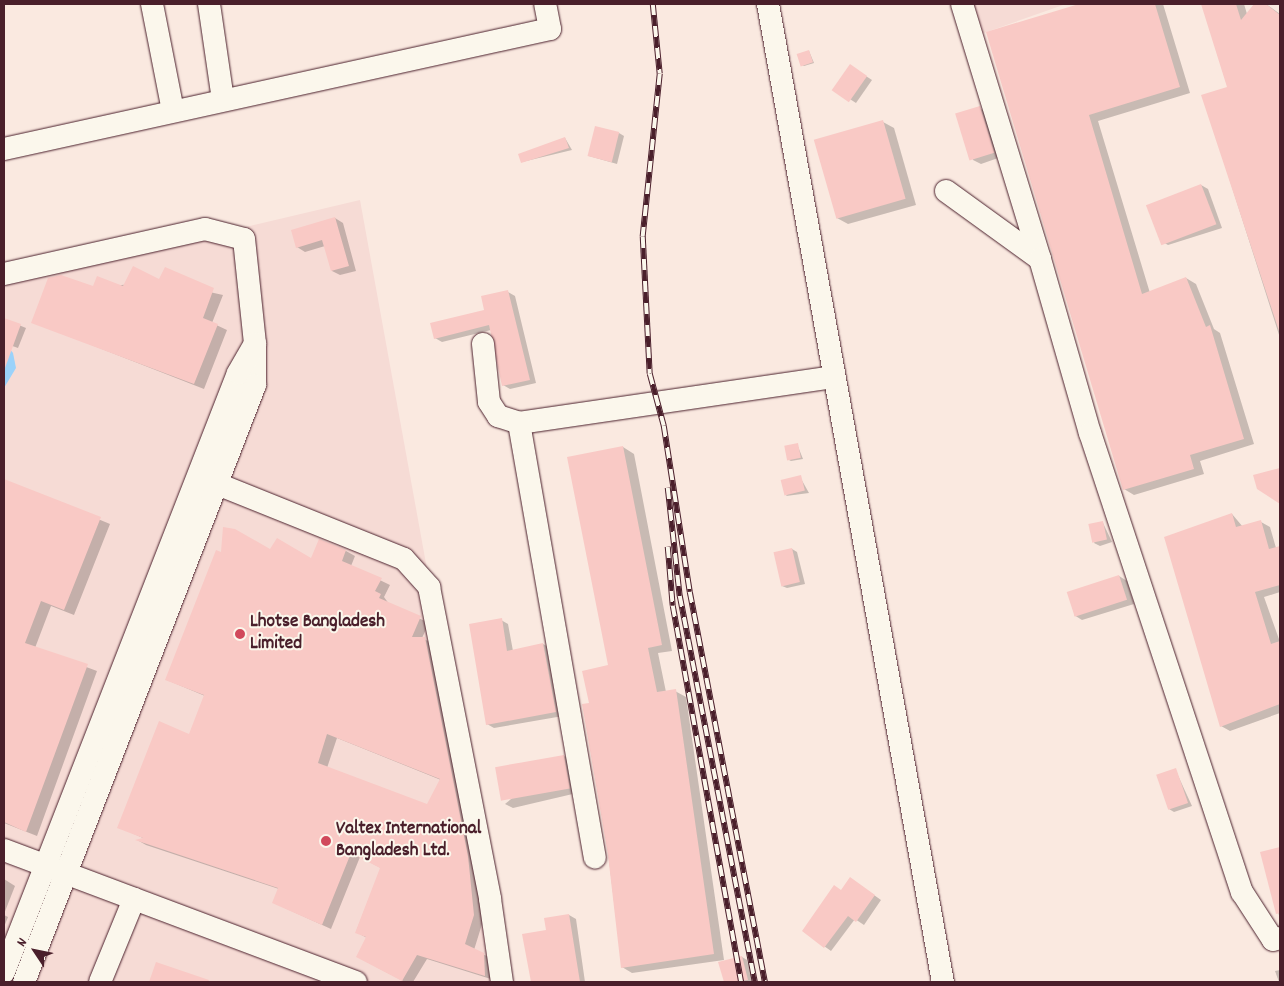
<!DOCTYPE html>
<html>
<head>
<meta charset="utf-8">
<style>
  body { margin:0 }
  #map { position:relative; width:1284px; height:986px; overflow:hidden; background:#fae9e0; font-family:Dekko,sans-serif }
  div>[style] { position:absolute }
  .built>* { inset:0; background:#f6dbd5 }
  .water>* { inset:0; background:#9bd2fa }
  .shadow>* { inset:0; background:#0003 }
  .building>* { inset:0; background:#f9c9c5; transform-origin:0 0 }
  .roads { filter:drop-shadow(0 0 1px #4a1f2b) drop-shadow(0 0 1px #4a1f2b) }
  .minor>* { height:22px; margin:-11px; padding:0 11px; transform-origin:11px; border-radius:11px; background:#fbf7ec }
  .rail>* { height:5.5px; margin-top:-2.75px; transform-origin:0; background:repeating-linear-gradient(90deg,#fbf7ec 0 11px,#4a1f2b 0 22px); box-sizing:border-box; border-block:1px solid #4a1f2b }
  .dots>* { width:14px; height:14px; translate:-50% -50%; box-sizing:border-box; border:2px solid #fbf7ec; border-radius:50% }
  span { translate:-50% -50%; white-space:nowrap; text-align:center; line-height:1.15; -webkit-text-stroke:4px #fbf7ec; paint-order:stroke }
  .poi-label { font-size:19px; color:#4a1f2b; font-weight:700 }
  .left { translate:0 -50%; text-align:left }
  .frame { position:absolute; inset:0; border:5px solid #4a1f2b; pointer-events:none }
  .north { position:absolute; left:10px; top:926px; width:50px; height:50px; -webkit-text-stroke:4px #fbf7ec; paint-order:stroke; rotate:304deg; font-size:14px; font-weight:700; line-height:20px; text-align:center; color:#4a1f2b }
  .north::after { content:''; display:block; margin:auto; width:18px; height:22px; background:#4a1f2b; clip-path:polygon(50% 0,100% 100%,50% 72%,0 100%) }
</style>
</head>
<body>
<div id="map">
  <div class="built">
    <i style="clip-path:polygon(969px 4px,1066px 4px,978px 35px)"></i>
    <i style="clip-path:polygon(360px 200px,502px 982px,4px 982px,4px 284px)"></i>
  </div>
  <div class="water">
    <i style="clip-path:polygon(4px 342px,13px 353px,16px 368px,4px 388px)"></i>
  </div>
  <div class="shadow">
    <i style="clip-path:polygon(1083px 4px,1163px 4px,1190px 93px,1098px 121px,1150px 293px,1186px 278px,1196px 284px,1214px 329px,1220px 333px,1254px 444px,1200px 461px,1204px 474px,1134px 495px,1124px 489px,988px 33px)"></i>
    <i style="clip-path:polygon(1202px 4px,1244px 4px,1247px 14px,1255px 4px,1266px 4px,1280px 14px,1280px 338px,1203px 96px,1228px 88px)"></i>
    <i style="clip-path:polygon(809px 51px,814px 63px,804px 66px,802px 65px)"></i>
    <i style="clip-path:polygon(855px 69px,872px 80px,856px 103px,834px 89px)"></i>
    <i style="clip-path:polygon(979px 108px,987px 112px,1001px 157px,981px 164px,973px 160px,958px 116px)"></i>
    <i style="clip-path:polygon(883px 122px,894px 128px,916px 205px,848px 224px,837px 218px)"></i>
    <i style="clip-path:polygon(619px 133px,624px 136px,617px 164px,589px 156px)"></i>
    <i style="clip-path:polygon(565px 138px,572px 150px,522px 162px)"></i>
    <i style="clip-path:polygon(1201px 185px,1208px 189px,1222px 228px,1168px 245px,1161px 241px)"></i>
    <i style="clip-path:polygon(335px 218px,343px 223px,356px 271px,340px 275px,332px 271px,325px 246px,305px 252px,297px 247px)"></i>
    <i style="clip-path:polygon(160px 281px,223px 295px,212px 323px,227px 330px,204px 389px,33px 322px,93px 288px)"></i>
    <i style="clip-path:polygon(508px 292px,515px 296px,536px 383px,510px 389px,503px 385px,491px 330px,442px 342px,435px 338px,486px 311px)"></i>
    <i style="clip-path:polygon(4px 319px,26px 328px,18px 348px,4px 343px)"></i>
    <i style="clip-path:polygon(797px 444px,803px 459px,791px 461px,789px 460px)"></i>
    <i style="clip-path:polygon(623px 447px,634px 454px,672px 651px,658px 653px,666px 692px,675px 691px,686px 697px,724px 960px,632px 973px,622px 967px,590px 704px,609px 666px)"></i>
    <i style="clip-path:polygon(800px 477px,809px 493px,786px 496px)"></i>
    <i style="clip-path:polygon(4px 480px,110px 524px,74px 615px,51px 606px,35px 648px,97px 671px,37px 836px,4px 823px)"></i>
    <i style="clip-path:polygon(1232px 514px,1243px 527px,1261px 522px,1270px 527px,1276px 548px,1280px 547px,1280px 592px,1264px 597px,1280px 642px,1280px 713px,1230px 731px,1221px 726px)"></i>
    <i style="clip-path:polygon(1103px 523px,1112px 542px,1100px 546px,1094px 543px)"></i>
    <i style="clip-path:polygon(792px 549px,797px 552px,805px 584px,787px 588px,782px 586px)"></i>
    <i style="clip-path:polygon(evenodd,270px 551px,312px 560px,346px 551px,355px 556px,351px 566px,390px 585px,384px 597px,389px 604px,429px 623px,422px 638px,434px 644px,483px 921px,474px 950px,493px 959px,494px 980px,427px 959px,413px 982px,405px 982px,367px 962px,367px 938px,356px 932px,381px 868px,360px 857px,331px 929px,274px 903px,279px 889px,146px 845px,139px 841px,145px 839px,119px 827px,189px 736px,205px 696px,167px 680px,222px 554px,270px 551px,337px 738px,441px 780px,427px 806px,327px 768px,337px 738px)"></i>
    <i style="clip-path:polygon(1119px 576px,1127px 581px,1134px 604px,1082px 620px,1074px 615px)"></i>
    <i style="clip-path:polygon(501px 620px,508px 624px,513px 651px,543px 644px,550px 648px,563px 716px,494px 728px,487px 724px)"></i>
    <i style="clip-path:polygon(564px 756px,572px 761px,577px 793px,513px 808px,505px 804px)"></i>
    <i style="clip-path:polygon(1175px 769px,1192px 806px,1174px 812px,1169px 809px)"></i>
    <i style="clip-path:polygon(1280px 848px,1280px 919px,1262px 853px)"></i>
    <i style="clip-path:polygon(4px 879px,15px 886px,4px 914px)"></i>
    <i style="clip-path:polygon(857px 883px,881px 900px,864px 925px,855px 919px,831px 951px,803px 931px,842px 891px)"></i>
    <i style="clip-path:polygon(4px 915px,8px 917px,4px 927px)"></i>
    <i style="clip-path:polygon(569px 915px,576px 919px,585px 982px,532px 982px,524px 935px,547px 931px)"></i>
    <i style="clip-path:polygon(742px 957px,747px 960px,753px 982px,725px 982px,720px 963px)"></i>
    <i style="clip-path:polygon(157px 964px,211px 982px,150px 982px)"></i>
    <i style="clip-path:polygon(1280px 970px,1280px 982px,1279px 982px,1275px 971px)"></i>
  </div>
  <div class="building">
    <i style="clip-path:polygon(1079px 4px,1155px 4px,1180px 87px,1089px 115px,1142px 294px,1186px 277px,1206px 327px,1210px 325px,1244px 439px,1190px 455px,1194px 469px,1123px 490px,986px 32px)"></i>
    <i style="clip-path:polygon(1201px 4px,1236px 4px,1241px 20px,1254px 4px,1266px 4px,1280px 15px,1280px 334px,1201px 95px,1227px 87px)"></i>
    <i style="left:809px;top:50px;width:13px;height:13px;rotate:72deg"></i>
    <i style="left:850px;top:64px;width:21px;height:32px;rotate:35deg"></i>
    <i style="left:980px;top:106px;width:49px;height:26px;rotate:73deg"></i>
    <i style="left:883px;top:120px;width:82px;height:72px;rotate:74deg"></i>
    <i style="left:595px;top:126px;width:25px;height:31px;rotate:14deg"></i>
    <i style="clip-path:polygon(565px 137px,569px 148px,521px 163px,518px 154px)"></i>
    <i style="left:1201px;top:184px;width:43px;height:59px;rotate:69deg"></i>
    <i style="clip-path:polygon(335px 217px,349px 266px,331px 271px,322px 240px,296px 248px,291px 230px)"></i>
    <i style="clip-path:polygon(133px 266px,159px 279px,165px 267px,214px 288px,203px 318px,218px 324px,194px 384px,31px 323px,48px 278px,61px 275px,93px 286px,97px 276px,123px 286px)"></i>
    <i style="clip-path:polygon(508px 290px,530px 380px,502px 386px,489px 325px,434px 339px,430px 323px,484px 310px,481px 296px)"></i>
    <i style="clip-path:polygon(4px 318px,21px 324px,5px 368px,4px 367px)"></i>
    <i style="left:798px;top:443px;width:15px;height:14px;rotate:79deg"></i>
    <i style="clip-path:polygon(623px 446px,662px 645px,648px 648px,657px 692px,676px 689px,714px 954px,621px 968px,608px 855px,582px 704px,589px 703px,582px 671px,608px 665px,567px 457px)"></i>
    <i style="clip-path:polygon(1280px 468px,1280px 504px,1257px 489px,1253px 475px)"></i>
    <i style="left:801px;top:475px;width:16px;height:21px;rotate:76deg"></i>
    <i style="clip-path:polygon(4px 479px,101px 517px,64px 610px,41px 601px,25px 643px,88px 664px,26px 832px,4px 822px)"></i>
    <i style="clip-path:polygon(1232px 513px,1236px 527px,1261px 520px,1269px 549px,1280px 546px,1280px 585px,1255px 592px,1271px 644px,1280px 641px,1280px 704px,1220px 727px,1164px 537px)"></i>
    <i style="left:1103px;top:521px;width:19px;height:15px;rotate:78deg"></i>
    <i style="clip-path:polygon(evenodd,223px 527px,235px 529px,270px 549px,277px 538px,311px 558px,319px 539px,346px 550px,342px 561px,382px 578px,375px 591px,381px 594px,379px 598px,421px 616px,412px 637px,425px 637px,468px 856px,474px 915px,465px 944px,484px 953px,485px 976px,417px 955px,402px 981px,356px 957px,366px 937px,355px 933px,380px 868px,351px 853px,322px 925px,272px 903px,278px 888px,135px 840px,143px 838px,117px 828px,159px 721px,189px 734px,204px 695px,165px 680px,216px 550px,221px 552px,223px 527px,327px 734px,440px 779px,427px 804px,318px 763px,327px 734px)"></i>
    <i style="left:792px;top:548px;width:35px;height:19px;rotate:77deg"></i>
    <i style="left:1119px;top:575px;width:26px;height:55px;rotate:72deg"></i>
    <i style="clip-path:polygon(502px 618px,507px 651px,543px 643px,556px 712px,486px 725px,469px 624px)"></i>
    <i style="left:564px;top:755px;width:34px;height:70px;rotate:80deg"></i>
    <i style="left:1176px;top:768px;width:37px;height:21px;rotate:71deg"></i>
    <i style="clip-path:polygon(1280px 847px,1280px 913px,1276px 914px,1260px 852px)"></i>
    <i style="clip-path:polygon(850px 877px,875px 895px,856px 922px,848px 916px,824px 948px,802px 931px,834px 885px,841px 890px)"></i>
    <i style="clip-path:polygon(569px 914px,580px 982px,531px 982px,522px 934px,546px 930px,544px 918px)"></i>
    <i style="clip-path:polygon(742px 956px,748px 980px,724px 982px,718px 962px)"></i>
    <i style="clip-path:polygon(156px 962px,209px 980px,208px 982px,149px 982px)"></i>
  </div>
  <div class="roads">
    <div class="minor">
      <i style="left:152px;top:4px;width:109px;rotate:78.9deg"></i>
      <i style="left:209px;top:4px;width:97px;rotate:81.7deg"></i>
      <i style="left:768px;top:4px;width:994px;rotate:79.86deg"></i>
      <i style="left:962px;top:4px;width:267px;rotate:73deg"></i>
      <i style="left:4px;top:149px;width:559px;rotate:-12.4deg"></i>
      <i style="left:550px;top:29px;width:25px;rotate:-101deg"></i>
      <i style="left:946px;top:191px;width:116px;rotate:35.9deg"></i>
      <i style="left:1040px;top:259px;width:181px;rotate:74deg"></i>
      <i style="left:1090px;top:433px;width:484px;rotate:71.7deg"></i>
      <i style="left:1242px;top:892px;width:57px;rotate:57.1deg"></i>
      <i style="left:1273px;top:940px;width:7px;rotate:-16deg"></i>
      <i style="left:4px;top:274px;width:206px;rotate:-12.6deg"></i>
      <i style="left:205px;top:229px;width:40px;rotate:14.4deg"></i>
      <i style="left:244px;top:239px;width:106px;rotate:84deg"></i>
      <i style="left:255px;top:344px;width:41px;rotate:90deg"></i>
      <i style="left:255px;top:385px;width:640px;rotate:111.15deg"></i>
      <i style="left:483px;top:344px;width:58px;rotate:84.1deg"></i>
      <i style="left:489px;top:402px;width:17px;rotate:57deg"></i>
      <i style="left:498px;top:416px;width:22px;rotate:18deg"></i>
      <i style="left:519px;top:423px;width:317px;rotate:-8.3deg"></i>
      <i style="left:519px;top:423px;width:441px;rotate:80.1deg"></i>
      <i style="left:205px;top:479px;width:214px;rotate:21.9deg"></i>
      <i style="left:404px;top:559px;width:38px;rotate:48deg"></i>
      <i style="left:429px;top:587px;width:318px;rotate:78.9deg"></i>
      <i style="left:490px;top:899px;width:84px;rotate:81.8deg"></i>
      <i style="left:4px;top:850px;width:376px;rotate:20.6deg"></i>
      <i style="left:4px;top:972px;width:643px;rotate:-68.66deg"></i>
      <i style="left:238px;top:373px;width:34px;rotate:-60deg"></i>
      <i style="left:100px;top:982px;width:90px;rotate:-67.7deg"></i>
    </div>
  </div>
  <div class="rail">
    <i style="left:653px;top:4px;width:70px;rotate:84.3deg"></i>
    <i style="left:660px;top:74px;width:164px;rotate:96deg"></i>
    <i style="left:643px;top:237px;width:137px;rotate:87.1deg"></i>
    <i style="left:650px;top:374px;width:54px;rotate:74.9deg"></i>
    <i style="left:664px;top:426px;width:168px;rotate:81.1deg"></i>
    <i style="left:690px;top:592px;width:397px;rotate:79.1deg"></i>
    <i style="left:668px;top:488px;width:109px;rotate:83.7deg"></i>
    <i style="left:680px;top:596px;width:393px;rotate:79deg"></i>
    <i style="left:668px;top:547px;width:59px;rotate:85.2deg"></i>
    <i style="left:673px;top:606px;width:382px;rotate:79.7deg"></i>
  </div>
  <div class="dots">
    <i style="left:240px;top:634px;background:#d1495b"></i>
    <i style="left:326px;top:841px;background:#d1495b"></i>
  </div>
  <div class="poi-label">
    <span class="left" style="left:250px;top:634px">Lhotse Bangladesh<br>Limited</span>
    <span class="left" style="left:336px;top:841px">Valtex International<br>Bangladesh Ltd.</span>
  </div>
  <div class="frame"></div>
  <div class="north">N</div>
</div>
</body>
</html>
